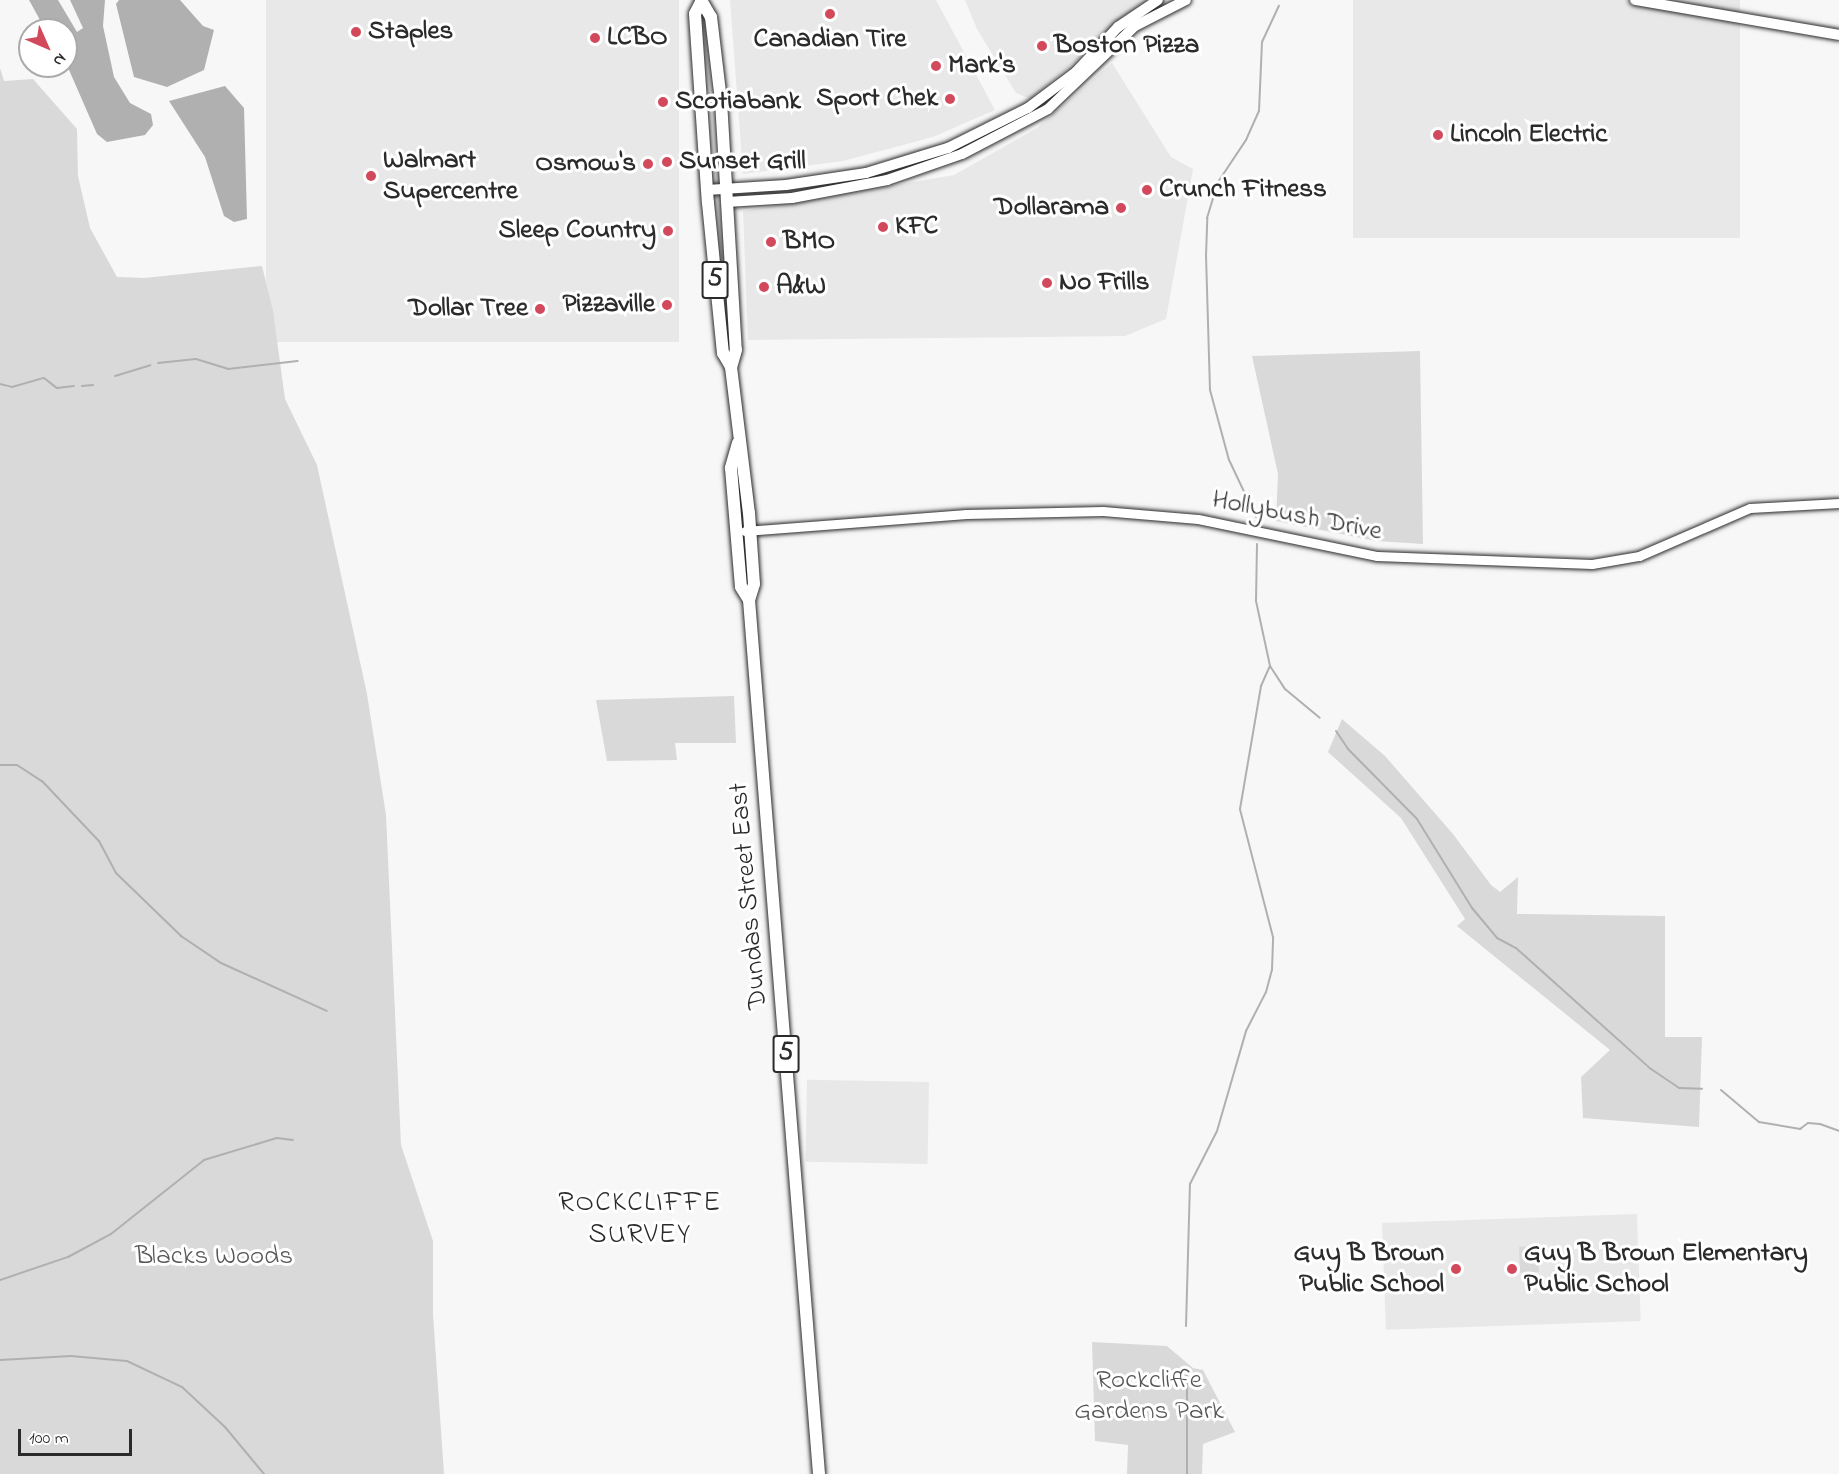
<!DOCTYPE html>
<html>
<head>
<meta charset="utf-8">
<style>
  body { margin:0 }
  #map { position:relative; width:1839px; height:1474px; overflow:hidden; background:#f7f7f7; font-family:"Indie Flower",sans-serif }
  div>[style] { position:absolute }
  .built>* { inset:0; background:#e8e8e8; transform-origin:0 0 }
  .green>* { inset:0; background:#d9d9d9; transform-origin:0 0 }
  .water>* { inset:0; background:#b0b0b0 }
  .stream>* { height:2px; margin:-1px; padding:0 1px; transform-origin:1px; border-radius:1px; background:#b0b0b0 }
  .roads { filter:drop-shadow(0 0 2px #2b2b2b) drop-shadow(0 0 2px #2b2b2b) }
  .tertiary>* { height:9px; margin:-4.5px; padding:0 4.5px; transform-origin:4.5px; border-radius:4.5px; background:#fff }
  .secondary>* { height:10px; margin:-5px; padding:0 5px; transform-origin:5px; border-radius:5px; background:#fff }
  .primary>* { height:12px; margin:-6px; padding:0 6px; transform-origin:6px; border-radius:6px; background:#fff }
  .dots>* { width:16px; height:16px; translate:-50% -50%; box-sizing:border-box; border:3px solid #fff; border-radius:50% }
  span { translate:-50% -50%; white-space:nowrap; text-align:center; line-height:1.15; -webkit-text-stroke:6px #fff; paint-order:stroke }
  .shield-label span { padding:2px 4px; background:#fff; border:2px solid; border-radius:4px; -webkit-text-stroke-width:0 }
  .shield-label { font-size:26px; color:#2b2b2b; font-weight:700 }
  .poi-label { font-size:27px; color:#2b2b2b; font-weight:700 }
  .left { translate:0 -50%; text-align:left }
  .right { translate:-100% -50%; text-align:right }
  .street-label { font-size:27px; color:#2b2b2b }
  .park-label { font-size:27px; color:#565656 }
  .neighbourhood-label { font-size:28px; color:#2b2b2b; letter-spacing:1.5px }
  .north { position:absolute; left:18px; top:18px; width:60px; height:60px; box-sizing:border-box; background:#fff; border:2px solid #aaa; border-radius:50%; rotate:135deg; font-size:16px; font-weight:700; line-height:24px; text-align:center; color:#2b2b2b }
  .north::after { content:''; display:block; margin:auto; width:21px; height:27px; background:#d1495b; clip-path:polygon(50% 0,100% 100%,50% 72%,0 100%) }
  .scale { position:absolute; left:18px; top:1429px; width:114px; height:27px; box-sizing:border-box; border:3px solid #2b2b2b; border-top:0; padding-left:8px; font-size:18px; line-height:21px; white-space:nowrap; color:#2b2b2b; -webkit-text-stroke:4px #fff; paint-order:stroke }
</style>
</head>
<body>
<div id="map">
  <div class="built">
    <i style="left:266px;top:0;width:413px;height:342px"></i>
    <i style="clip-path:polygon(730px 0,936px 0,995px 110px,933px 137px,843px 161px,743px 174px)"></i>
    <i style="clip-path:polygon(965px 0,1147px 0,1031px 99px,1016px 93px,977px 29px)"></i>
    <i style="left:1353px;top:0;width:387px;height:238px"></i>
    <i style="clip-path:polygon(1112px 63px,1171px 157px,1193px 169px,1166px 319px,1125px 336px,748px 340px,743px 211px,954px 175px,1037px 128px)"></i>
    <i style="left:929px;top:1082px;width:82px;height:122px;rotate:91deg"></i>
    <i style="left:1637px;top:1214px;width:107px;height:255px;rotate:88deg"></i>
  </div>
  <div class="green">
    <i style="clip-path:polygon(0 68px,4px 81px,33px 79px,77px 129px,78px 176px,90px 228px,117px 277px,144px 278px,262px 266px,273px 311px,285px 399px,317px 465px,367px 694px,386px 815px,401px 1145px,433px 1241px,433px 1314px,444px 1474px,0 1474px)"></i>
    <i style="clip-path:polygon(1420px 351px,1423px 544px,1376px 541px,1276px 521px,1278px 474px,1252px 356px)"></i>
    <i style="clip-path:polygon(734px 696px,736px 743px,675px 743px,677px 760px,607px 761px,596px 700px)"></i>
    <i style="clip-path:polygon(1342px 719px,1385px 756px,1453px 834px,1491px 885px,1500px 892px,1518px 877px,1517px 914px,1665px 916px,1665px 1037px,1702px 1037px,1699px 1127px,1583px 1118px,1581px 1077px,1610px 1050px,1457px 926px,1465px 919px,1401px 818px,1328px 752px)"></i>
    <i style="left:1538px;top:1246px;width:26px;height:19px;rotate:88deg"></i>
    <i style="clip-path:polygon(1092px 1342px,1167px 1346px,1193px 1368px,1203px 1370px,1235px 1432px,1203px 1444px,1202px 1474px,1127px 1474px,1128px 1445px,1095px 1441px)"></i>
  </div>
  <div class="water">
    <i style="clip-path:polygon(29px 0,58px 0,77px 32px,83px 28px,70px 0,105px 0,103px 26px,114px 77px,130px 103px,151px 114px,153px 125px,145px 135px,107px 142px,97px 134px,66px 63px,66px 30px,37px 30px,40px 20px)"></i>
    <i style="clip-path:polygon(119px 0,180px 0,203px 26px,214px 30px,204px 70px,167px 87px,134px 77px,116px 4px)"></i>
    <i style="clip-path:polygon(225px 86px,244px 108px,247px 219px,234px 222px,224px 216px,205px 157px,169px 101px)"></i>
  </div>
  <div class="stream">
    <i style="left:158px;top:363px;width:38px;rotate:-6deg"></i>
    <i style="left:196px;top:359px;width:34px;rotate:17deg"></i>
    <i style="left:228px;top:369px;width:70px;rotate:-6.5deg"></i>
    <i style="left:115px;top:376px;width:37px;rotate:-17deg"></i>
    <i style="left:0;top:384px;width:12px;rotate:14deg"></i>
    <i style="left:12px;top:387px;width:33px;rotate:-16deg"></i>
    <i style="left:44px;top:378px;width:16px;rotate:38deg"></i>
    <i style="left:57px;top:388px;width:17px;rotate:-7deg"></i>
    <i style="left:82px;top:386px;width:11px;rotate:-5deg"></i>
    <i style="left:1256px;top:517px;width:63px;rotate:-115.3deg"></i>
    <i style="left:1229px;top:460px;width:73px;rotate:-105.2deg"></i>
    <i style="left:1210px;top:390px;width:134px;rotate:-91.7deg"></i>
    <i style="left:1206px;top:256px;width:38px;rotate:-88deg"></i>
    <i style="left:1207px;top:218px;width:38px;rotate:-73deg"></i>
    <i style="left:1218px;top:182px;width:50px;rotate:-56.3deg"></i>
    <i style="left:1246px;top:140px;width:32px;rotate:-66deg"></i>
    <i style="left:1259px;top:111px;width:69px;rotate:-87.5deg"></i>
    <i style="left:1262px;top:42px;width:40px;rotate:-65deg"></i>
    <i style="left:1257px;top:544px;width:57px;rotate:91deg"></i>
    <i style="left:1256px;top:601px;width:66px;rotate:77.8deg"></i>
    <i style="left:1270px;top:666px;width:27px;rotate:57deg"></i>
    <i style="left:1285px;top:689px;width:45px;rotate:39.6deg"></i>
    <i style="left:1336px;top:731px;width:22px;rotate:56deg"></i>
    <i style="left:1348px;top:749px;width:98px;rotate:45.4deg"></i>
    <i style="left:1417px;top:819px;width:105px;rotate:58.3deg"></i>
    <i style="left:1472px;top:908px;width:39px;rotate:50deg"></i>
    <i style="left:1497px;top:938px;width:21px;rotate:28deg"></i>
    <i style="left:1516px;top:948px;width:181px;rotate:41.9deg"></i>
    <i style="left:1651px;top:1069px;width:34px;rotate:34deg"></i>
    <i style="left:1679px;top:1088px;width:23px;rotate:2deg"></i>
    <i style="left:0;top:765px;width:17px"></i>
    <i style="left:17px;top:765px;width:30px;rotate:33deg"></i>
    <i style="left:42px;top:781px;width:83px;rotate:46.5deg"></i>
    <i style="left:99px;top:841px;width:36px;rotate:62deg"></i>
    <i style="left:116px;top:873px;width:91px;rotate:44.1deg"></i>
    <i style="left:181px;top:936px;width:48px;rotate:34deg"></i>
    <i style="left:221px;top:963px;width:116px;rotate:24.4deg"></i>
    <i style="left:1721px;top:1090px;width:50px;rotate:40.1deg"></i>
    <i style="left:1759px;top:1122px;width:42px;rotate:9.7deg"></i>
    <i style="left:1800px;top:1129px;width:10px;rotate:-37deg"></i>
    <i style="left:1808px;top:1123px;width:12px;rotate:5deg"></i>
    <i style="left:1820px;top:1124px;width:20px;rotate:20deg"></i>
    <i style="left:0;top:1280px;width:72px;rotate:-18.7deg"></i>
    <i style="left:68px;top:1257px;width:49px;rotate:-28.1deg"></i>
    <i style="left:111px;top:1234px;width:119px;rotate:-38.5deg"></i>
    <i style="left:204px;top:1160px;width:76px;rotate:-16.8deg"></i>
    <i style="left:277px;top:1138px;width:16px;rotate:7deg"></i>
    <i style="left:1186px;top:1326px;width:142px;rotate:-88.4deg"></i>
    <i style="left:1190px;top:1184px;width:59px;rotate:-63deg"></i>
    <i style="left:1217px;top:1131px;width:104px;rotate:-73.8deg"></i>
    <i style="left:1246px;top:1031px;width:44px;rotate:-62.9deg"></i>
    <i style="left:1266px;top:992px;width:23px;rotate:-75deg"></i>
    <i style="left:1272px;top:970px;width:33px;rotate:-88deg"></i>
    <i style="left:1273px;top:937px;width:132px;rotate:-104.5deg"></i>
    <i style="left:1240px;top:809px;width:125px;rotate:-80.3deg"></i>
    <i style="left:1261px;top:686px;width:22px;rotate:-66deg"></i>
    <i style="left:0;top:1360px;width:71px;rotate:-3.2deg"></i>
    <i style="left:71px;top:1356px;width:56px;rotate:5.1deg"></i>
    <i style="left:127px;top:1361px;width:61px;rotate:25.3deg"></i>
    <i style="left:182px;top:1387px;width:59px;rotate:42.9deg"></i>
    <i style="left:225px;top:1427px;width:61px;rotate:50.3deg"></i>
    <i style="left:1187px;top:1367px;width:107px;rotate:90deg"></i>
  </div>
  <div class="roads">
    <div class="tertiary">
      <i style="left:745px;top:531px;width:222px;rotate:-4.4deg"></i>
      <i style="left:966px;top:514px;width:137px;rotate:-1.3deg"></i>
      <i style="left:1103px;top:511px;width:95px;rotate:4.8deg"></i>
      <i style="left:1198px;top:519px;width:183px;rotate:11.7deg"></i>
      <i style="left:1377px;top:556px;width:215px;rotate:2.1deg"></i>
      <i style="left:1592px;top:564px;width:48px;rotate:-9.7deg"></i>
      <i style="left:1639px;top:556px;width:121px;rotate:-23.4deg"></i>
      <i style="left:1750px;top:508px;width:89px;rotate:-3.2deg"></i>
    </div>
    <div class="secondary">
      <i style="left:1635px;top:0;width:207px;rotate:9.7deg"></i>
      <i style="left:707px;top:190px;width:79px;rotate:-3.6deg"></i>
      <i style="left:786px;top:185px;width:81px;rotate:-8.5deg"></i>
      <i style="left:866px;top:173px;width:86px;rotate:-17deg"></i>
      <i style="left:948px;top:148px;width:89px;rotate:-26.6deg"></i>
      <i style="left:1028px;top:108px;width:60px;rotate:-36.9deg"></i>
      <i style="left:1076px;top:72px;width:62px;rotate:-47deg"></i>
      <i style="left:1118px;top:27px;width:48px;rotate:-34deg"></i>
      <i style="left:727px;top:202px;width:65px;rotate:-3.5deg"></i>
      <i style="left:792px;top:198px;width:97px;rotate:-10.7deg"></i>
      <i style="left:887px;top:180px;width:79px;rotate:-19.1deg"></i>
      <i style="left:962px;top:154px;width:97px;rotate:-27.6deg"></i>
      <i style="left:1048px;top:109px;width:120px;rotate:-43.7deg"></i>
      <i style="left:1135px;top:26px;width:57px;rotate:-27deg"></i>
    </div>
    <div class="primary">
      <i style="left:701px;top:0;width:20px;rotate:60deg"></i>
      <i style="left:711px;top:17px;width:85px;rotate:83.2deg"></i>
      <i style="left:721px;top:101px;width:249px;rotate:86.6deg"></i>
      <i style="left:736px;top:350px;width:18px;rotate:106deg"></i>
      <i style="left:731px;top:367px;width:147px;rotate:83deg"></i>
      <i style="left:749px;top:513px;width:71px;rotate:86deg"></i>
      <i style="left:754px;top:584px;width:17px;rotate:107deg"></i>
      <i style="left:749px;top:600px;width:877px;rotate:85.42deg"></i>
      <i style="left:701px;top:2px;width:13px;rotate:117deg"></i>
      <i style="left:695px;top:14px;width:189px;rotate:86.1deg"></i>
      <i style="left:708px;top:203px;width:151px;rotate:84.3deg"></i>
      <i style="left:723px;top:353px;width:16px;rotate:60deg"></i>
      <i style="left:738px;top:443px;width:26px;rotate:106deg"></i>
      <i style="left:731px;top:468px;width:119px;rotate:85.2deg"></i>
      <i style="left:741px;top:587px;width:15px;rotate:58deg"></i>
    </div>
  </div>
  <div class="dots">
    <i style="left:830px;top:14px;background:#d1495b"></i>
    <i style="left:356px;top:32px;background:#d1495b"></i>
    <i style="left:595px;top:38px;background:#d1495b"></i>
    <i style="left:1042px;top:46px;background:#d1495b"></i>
    <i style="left:936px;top:66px;background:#d1495b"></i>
    <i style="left:950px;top:99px;background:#d1495b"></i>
    <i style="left:663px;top:102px;background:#d1495b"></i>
    <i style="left:1438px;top:135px;background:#d1495b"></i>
    <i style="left:667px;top:162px;background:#d1495b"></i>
    <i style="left:648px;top:164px;background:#d1495b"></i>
    <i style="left:371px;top:176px;background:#d1495b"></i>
    <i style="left:1147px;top:190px;background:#d1495b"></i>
    <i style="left:1121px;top:208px;background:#d1495b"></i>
    <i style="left:883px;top:227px;background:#d1495b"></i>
    <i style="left:668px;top:231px;background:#d1495b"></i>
    <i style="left:771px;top:242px;background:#d1495b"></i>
    <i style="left:1047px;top:283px;background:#d1495b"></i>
    <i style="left:764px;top:287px;background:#d1495b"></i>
    <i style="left:667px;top:305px;background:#d1495b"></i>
    <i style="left:540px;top:309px;background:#d1495b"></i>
    <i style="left:1456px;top:1269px;background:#d1495b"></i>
    <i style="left:1512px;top:1269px;background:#d1495b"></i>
  </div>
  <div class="shield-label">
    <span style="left:715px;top:280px">5</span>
    <span style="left:786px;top:1054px">5</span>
  </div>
  <div class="poi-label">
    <span class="left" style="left:368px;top:32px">Staples</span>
    <span class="left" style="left:607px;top:38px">LCBO</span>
    <span style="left:830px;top:40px">Canadian Tire</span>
    <span class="left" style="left:1054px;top:46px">Boston Pizza</span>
    <span class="left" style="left:948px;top:66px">Mark's</span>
    <span class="right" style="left:938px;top:99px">Sport Chek</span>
    <span class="left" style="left:675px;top:102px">Scotiabank</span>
    <span class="left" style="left:1450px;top:135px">Lincoln Electric</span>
    <span class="left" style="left:383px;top:176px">Walmart<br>Supercentre</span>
    <span class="left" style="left:679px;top:162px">Sunset Grill</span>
    <span class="right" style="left:636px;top:164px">Osmow's</span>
    <span class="left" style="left:1159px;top:190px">Crunch Fitness</span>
    <span class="right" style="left:1109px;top:208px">Dollarama</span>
    <span class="left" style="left:895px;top:227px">KFC</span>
    <span class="right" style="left:656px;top:231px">Sleep Country</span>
    <span class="left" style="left:783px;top:242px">BMO</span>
    <span class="left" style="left:1059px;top:283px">No Frills</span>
    <span class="left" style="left:776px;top:287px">A&amp;W</span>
    <span class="right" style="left:655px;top:305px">Pizzaville</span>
    <span class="right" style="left:528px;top:309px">Dollar Tree</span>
    <span class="right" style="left:1444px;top:1269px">Guy B Brown<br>Public School</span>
    <span class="left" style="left:1524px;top:1269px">Guy B Brown Elementary<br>Public School</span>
  </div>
  <div class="street-label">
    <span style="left:1297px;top:516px;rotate:11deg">Hollybush Drive</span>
    <span style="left:749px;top:896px;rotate:-95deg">Dundas Street East</span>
  </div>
  <div class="park-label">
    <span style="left:214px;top:1257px">Blacks Woods</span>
    <span style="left:1149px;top:1396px">Rockcliffe<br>Gardens Park</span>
  </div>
  <div class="neighbourhood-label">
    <span style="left:640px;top:1220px">ROCKCLIFFE<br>SURVEY</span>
  </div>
  <div class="north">N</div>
  <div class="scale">100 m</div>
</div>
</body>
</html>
